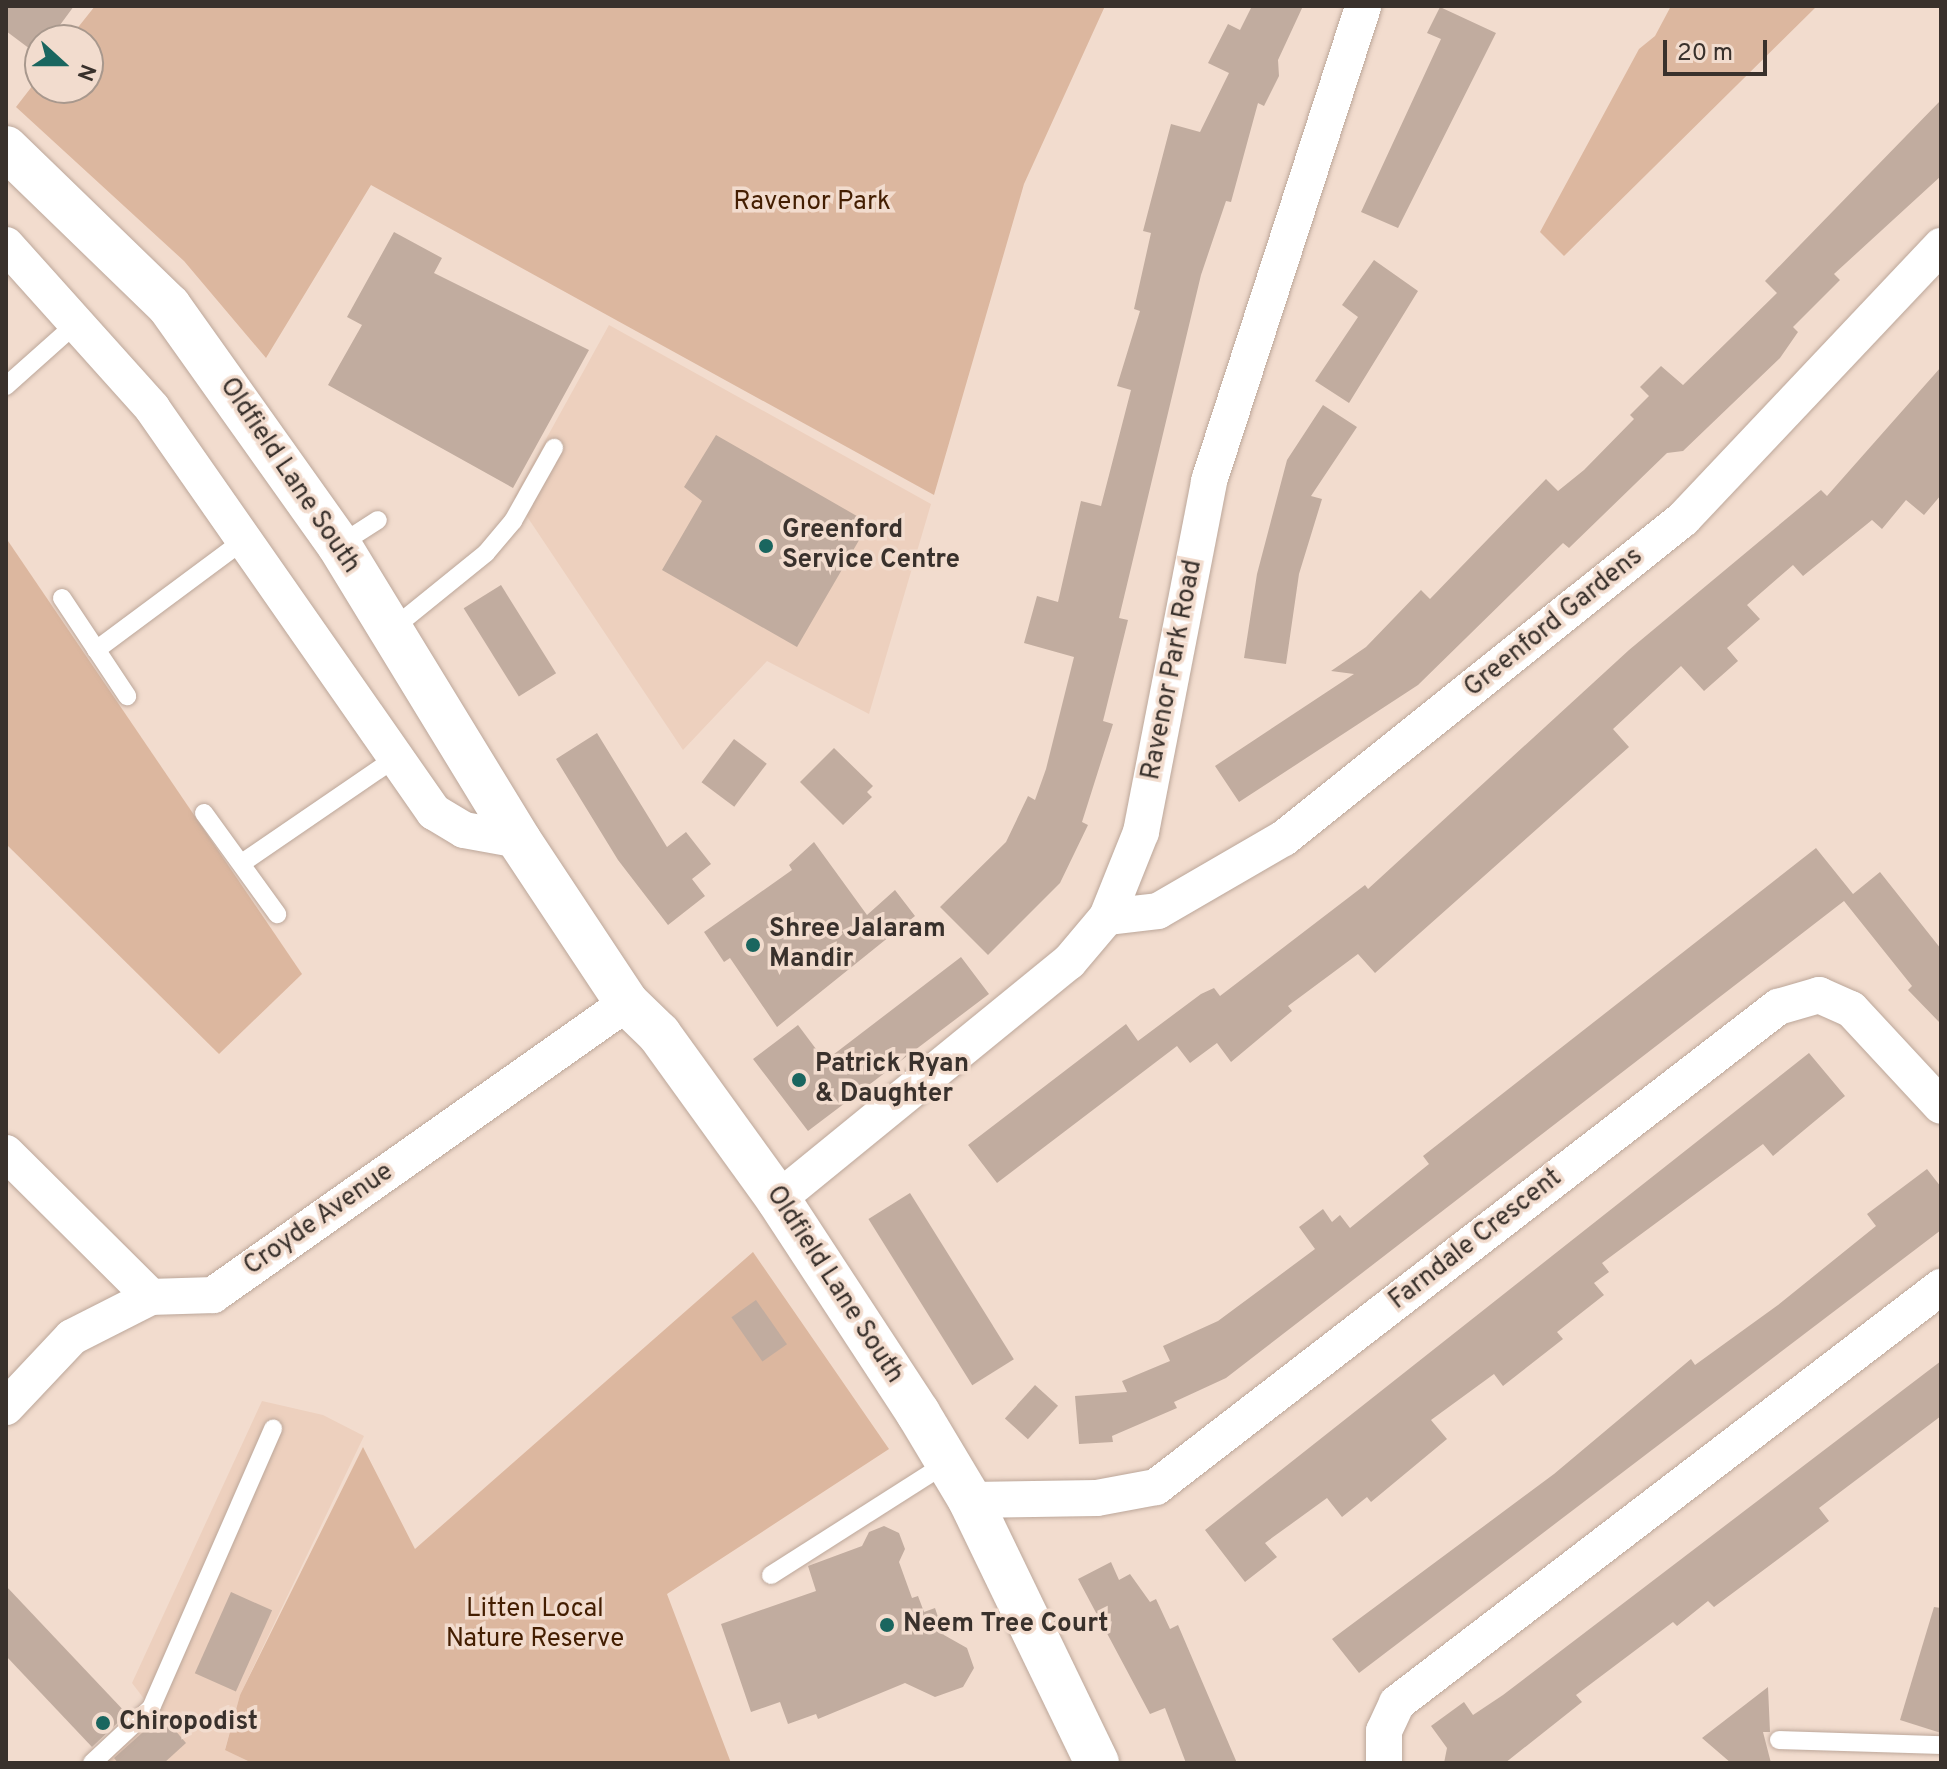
<!DOCTYPE html>
<html>
<head>
<meta charset="utf-8">
<style>
  body { margin:0 }
  #map { position:relative; width:1947px; height:1769px; overflow:hidden; background:#f2dcce; font-family:Overpass,sans-serif }
  div>[style] { position:absolute }
  .built>* { inset:0; background:#edd0be }
  .green>* { inset:0; background:#dcb79f }
  .building>* { inset:0; background:#c1ac9f; transform-origin:0 0 }
  .roads { filter:drop-shadow(0 0 2px #bca79a) drop-shadow(0 0 2px #bca79a) }
  .lane>* { height:18px; margin:-9px; padding:0 9px; transform-origin:9px; border-radius:9px; background:#fff }
  .street>* { height:36px; margin:-18px; padding:0 18px; transform-origin:18px; border-radius:18px; background:#fff }
  .secondary>* { height:44px; margin:-22px; padding:0 22px; transform-origin:22px; border-radius:22px; background:#fff }
  .dots>* { width:22px; height:22px; translate:-50% -50%; box-sizing:border-box; border:4px solid #f2dcce; border-radius:50% }
  span { translate:-50% -50%; white-space:nowrap; text-align:center; line-height:1.15; -webkit-text-stroke:7px #f2dcce; paint-order:stroke }
  .park-label { font-size:26px; color:#441e01 }
  .street-label { font-size:26px; color:#39312c }
  .poi-label { font-size:26px; color:#39312c; font-weight:700 }
  .left { translate:0 -50%; text-align:left }
  .frame { position:absolute; inset:0; border:8px solid #39312c; pointer-events:none }
  .north { position:absolute; left:24px; top:24px; width:80px; height:80px; box-sizing:border-box; background:#f2dcce; border:2px solid #a8988d; border-radius:50%; rotate:111deg; font-size:22px; font-weight:700; line-height:32px; text-align:center; color:#39312c }
  .north::after { content:''; display:block; margin:auto; width:28px; height:36px; background:#1a665f; clip-path:polygon(50% 0,100% 100%,50% 72%,0 100%) }
  .scale { position:absolute; left:1663px; top:40px; width:104px; height:36px; box-sizing:border-box; border:4px solid #39312c; border-top:0; padding-left:10px; font-size:24px; line-height:28px; white-space:nowrap; color:#39312c; -webkit-text-stroke:6px #f2dcce; paint-order:stroke }
</style>
</head>
<body>
<div id="map">
  <div class="built">
    <i style="clip-path:polygon(609px 325px,931px 504px,869px 714px,767px 661px,683px 750px,514px 497px)"></i>
    <i style="clip-path:polygon(262px 1401px,323px 1415px,364px 1436px,240px 1695px,225px 1749px,251px 1763px,92px 1763px,151px 1708px,132px 1683px)"></i>
  </div>
  <div class="green">
    <i style="clip-path:polygon(95px 6px,1105px 6px,1024px 184px,934px 495px,371px 185px,266px 358px,184px 261px,16px 107px,40px 76px,40px 88px,88px 88px,88px 40px,68px 40px)"></i>
    <i style="clip-path:polygon(1671px 6px,1817px 6px,1564px 256px,1540px 232px,1639px 49px,1655px 36px)"></i>
    <i style="clip-path:polygon(6px 538px,302px 974px,219px 1054px,6px 844px)"></i>
    <i style="clip-path:polygon(753px 1252px,889px 1449px,667px 1594px,731px 1763px,252px 1763px,225px 1750px,240px 1695px,363px 1447px,415px 1549px)"></i>
  </div>
  <div class="building">
    <i style="clip-path:polygon(6px 6px,74px 6px,49px 40px,40px 40px,38px 55px,6px 31px)"></i>
    <i style="clip-path:polygon(1252px 6px,1303px 6px,1278px 60px,1279px 76px,1264px 106px,1258px 103px,1231px 202px,1226px 201px,1201px 275px,1119px 618px,1128px 620px,1103px 721px,1113px 724px,1082px 822px,1088px 825px,1060px 883px,988px 955px,940px 907px,1006px 842px,1028px 796px,1035px 800px,1046px 769px,1074px 657px,1024px 643px,1037px 596px,1058px 602px,1081px 501px,1101px 506px,1131px 390px,1117px 386px,1140px 311px,1134px 309px,1151px 233px,1143px 231px,1171px 124px,1200px 132px,1229px 73px,1208px 63px,1228px 24px,1240px 30px)"></i>
    <i style="clip-path:polygon(1440px 7px,1496px 33px,1398px 228px,1361px 212px,1441px 39px,1427px 33px)"></i>
    <i style="clip-path:polygon(1941px 100px,1941px 176px,1834px 274px,1840px 280px,1793px 327px,1798px 332px,1780px 358px,1683px 451px,1667px 453px,1569px 548px,1563px 543px,1418px 685px,1239px 802px,1215px 766px,1354px 674px,1331px 671px,1366px 647px,1421px 590px,1430px 599px,1546px 479px,1558px 491px,1584px 470px,1634px 419px,1630px 415px,1649px 396px,1640px 387px,1661px 366px,1683px 385px,1777px 293px,1765px 281px)"></i>
    <i style="clip-path:polygon(394px 232px,442px 258px,434px 273px,589px 350px,513px 488px,328px 385px,362px 325px,347px 317px)"></i>
    <i style="clip-path:polygon(1374px 260px,1418px 291px,1349px 403px,1315px 381px,1358px 317px,1342px 305px)"></i>
    <i style="clip-path:polygon(1941px 367px,1941px 495px,1924px 515px,1906px 500px,1882px 529px,1872px 520px,1803px 576px,1793px 565px,1747px 605px,1760px 619px,1727px 648px,1738px 661px,1704px 691px,1681px 666px,1613px 729px,1629px 747px,1375px 973px,1358px 954px,1288px 1006px,1292px 1011px,1231px 1062px,1217px 1043px,1190px 1063px,1177px 1046px,997px 1183px,968px 1145px,1126px 1024px,1138px 1041px,1201px 994px,1214px 988px,1220px 996px,1365px 885px,1368px 889px,1629px 650px,1821px 490px,1827px 496px)"></i>
    <i style="clip-path:polygon(1323px 405px,1357px 427px,1311px 496px,1322px 499px,1299px 574px,1286px 664px,1244px 658px,1257px 574px,1287px 460px)"></i>
    <i style="clip-path:polygon(716px 435px,869px 523px,797px 647px,662px 570px,702px 501px,684px 487px)"></i>
    <i style="left:501px;top:585px;width:104px;height:44px;rotate:58deg"></i>
    <i style="clip-path:polygon(597px 733px,667px 847px,686px 832px,711px 864px,692px 879px,705px 896px,668px 925px,618px 860px,556px 759px)"></i>
    <i style="left:734px;top:739px;width:41px;height:54px;rotate:37deg"></i>
    <i style="clip-path:polygon(834px 748px,873px 786px,867px 792px,872px 797px,843px 825px,800px 782px)"></i>
    <i style="clip-path:polygon(814px 842px,867px 915px,895px 890px,915px 916px,777px 1027px,730px 958px,724px 962px,704px 932px,792px 870px,789px 865px)"></i>
    <i style="clip-path:polygon(1816px 848px,1853px 894px,1880px 872px,1941px 949px,1941px 1024px,1908px 990px,1912px 986px,1844px 901px,1226px 1378px,1174px 1402px,1177px 1408px,1112px 1436px,1113px 1442px,1079px 1444px,1075px 1396px,1127px 1392px,1122px 1381px,1170px 1361px,1163px 1346px,1218px 1321px,1315px 1249px,1299px 1227px,1323px 1209px,1332px 1222px,1340px 1215px,1350px 1228px,1429px 1164px,1423px 1156px)"></i>
    <i style="clip-path:polygon(961px 957px,989px 994px,808px 1131px,753px 1059px,798px 1025px,825px 1061px)"></i>
    <i style="clip-path:polygon(1809px 1053px,1845px 1096px,1773px 1156px,1763px 1144px,1602px 1263px,1609px 1272px,1594px 1283px,1604px 1295px,1557px 1332px,1563px 1339px,1503px 1386px,1494px 1374px,1431px 1420px,1447px 1439px,1371px 1502px,1367px 1497px,1342px 1517px,1327px 1498px,1265px 1543px,1277px 1557px,1245px 1582px,1205px 1530px)"></i>
    <i style="clip-path:polygon(1927px 1169px,1941px 1187px,1941px 1230px,1359px 1673px,1332px 1639px,1554px 1474px,1691px 1359px,1695px 1365px,1778px 1305px,1876px 1226px,1867px 1214px)"></i>
    <i style="left:910px;top:1193px;width:196px;height:49px;rotate:58deg"></i>
    <i style="left:756px;top:1300px;width:54px;height:30px;rotate:55deg"></i>
    <i style="clip-path:polygon(1941px 1361px,1941px 1416px,1819px 1508px,1829px 1521px,1714px 1607px,1708px 1601px,1677px 1626px,1673px 1622px,1576px 1695px,1582px 1702px,1505px 1763px,1444px 1763px,1447px 1748px,1431px 1726px,1464px 1702px,1473px 1715px,1503px 1695px)"></i>
    <i style="left:1035px;top:1385px;width:31px;height:45px;rotate:42deg"></i>
    <i style="clip-path:polygon(884px 1526px,899px 1533px,905px 1549px,899px 1562px,912px 1598px,918px 1596px,924px 1612px,935px 1608px,944px 1635px,967px 1648px,974px 1668px,963px 1687px,935px 1697px,905px 1683px,818px 1719px,816px 1714px,788px 1724px,780px 1702px,751px 1712px,721px 1624px,816px 1591px,808px 1566px,862px 1546px,869px 1532px)"></i>
    <i style="clip-path:polygon(1111px 1562px,1119px 1580px,1130px 1574px,1150px 1602px,1156px 1599px,1170px 1629px,1178px 1625px,1237px 1763px,1186px 1763px,1165px 1708px,1150px 1714px,1078px 1579px)"></i>
    <i style="clip-path:polygon(6px 1586px,127px 1714px,92px 1747px,6px 1656px)"></i>
    <i style="left:231px;top:1592px;width:45px;height:89px;rotate:24deg"></i>
    <i style="clip-path:polygon(1934px 1607px,1941px 1608px,1941px 1733px,1900px 1720px)"></i>
    <i style="clip-path:polygon(1768px 1687px,1770px 1732px,1763px 1732px,1771px 1763px,1731px 1763px,1702px 1738px)"></i>
    <i style="clip-path:polygon(162px 1715px,186px 1743px,164px 1763px,118px 1763px,114px 1758px)"></i>
  </div>
  <div class="roads">
    <div class="lane">
      <i style="left:6px;top:386px;width:99px;rotate:-41.7deg"></i>
      <i style="left:339px;top:545px;width:46px;rotate:-32.7deg"></i>
      <i style="left:62px;top:598px;width:118px;rotate:56.4deg"></i>
      <i style="left:391px;top:630px;width:122px;rotate:-39deg"></i>
      <i style="left:486px;top:553px;width:42px;rotate:-49.8deg"></i>
      <i style="left:513px;top:521px;width:84px;rotate:-60.7deg"></i>
      <i style="left:96px;top:650px;width:189px;rotate:-36.6deg"></i>
      <i style="left:204px;top:813px;width:125px;rotate:54.1deg"></i>
      <i style="left:242px;top:863px;width:189px;rotate:-34.4deg"></i>
      <i style="left:771px;top:1575px;width:209px;rotate:-32.5deg"></i>
      <i style="left:1779px;top:1740px;width:162px;rotate:1.8deg"></i>
      <i style="left:92px;top:1763px;width:81px;rotate:-43deg"></i>
      <i style="left:151px;top:1708px;width:305px;rotate:-66.4deg"></i>
    </div>
    <div class="street">
      <i style="left:6px;top:245px;width:219px;rotate:48.1deg"></i>
      <i style="left:152px;top:408px;width:493px;rotate:55.1deg"></i>
      <i style="left:434px;top:812px;width:35px;rotate:31deg"></i>
      <i style="left:464px;top:830px;width:56px;rotate:10.3deg"></i>
      <i style="left:1107px;top:917px;width:51px;rotate:-6.7deg"></i>
      <i style="left:1158px;top:911px;width:146px;rotate:-30.1deg"></i>
      <i style="left:1284px;top:838px;width:511px;rotate:-38.64deg"></i>
      <i style="left:1683px;top:519px;width:376px;rotate:-46.6deg"></i>
      <i style="left:6px;top:1153px;width:204px;rotate:44.8deg"></i>
      <i style="left:778px;top:1199px;width:375px;rotate:-39.2deg"></i>
      <i style="left:1069px;top:962px;width:59px;rotate:-49.8deg"></i>
      <i style="left:1107px;top:917px;width:92px;rotate:-68.2deg"></i>
      <i style="left:1141px;top:832px;width:358px;rotate:-79deg"></i>
      <i style="left:1209px;top:481px;width:499px;rotate:-72deg"></i>
      <i style="left:6px;top:1407px;width:96px;rotate:-46.7deg"></i>
      <i style="left:72px;top:1337px;width:89px;rotate:-26.9deg"></i>
      <i style="left:151px;top:1297px;width:62px;rotate:-1.8deg"></i>
      <i style="left:213px;top:1295px;width:507px;rotate:-35.2deg"></i>
      <i style="left:970px;top:1500px;width:127px;rotate:-0.9deg"></i>
      <i style="left:1097px;top:1498px;width:60px;rotate:-10.6deg"></i>
      <i style="left:1156px;top:1487px;width:786px;rotate:-37.66deg"></i>
      <i style="left:1778px;top:1007px;width:43px;rotate:-16.3deg"></i>
      <i style="left:1819px;top:995px;width:35px;rotate:24deg"></i>
      <i style="left:1851px;top:1009px;width:132px;rotate:47.1deg"></i>
      <i style="left:1384px;top:1763px;width:32px;rotate:-90deg"></i>
      <i style="left:1384px;top:1731px;width:31px;rotate:-65deg"></i>
      <i style="left:1397px;top:1703px;width:685px;rotate:-37.41deg"></i>
    </div>
    <div class="secondary">
      <i style="left:6px;top:148px;width:227px;rotate:44.1deg"></i>
      <i style="left:169px;top:306px;width:293px;rotate:54.6deg"></i>
      <i style="left:339px;top:545px;width:346px;rotate:58.6deg"></i>
      <i style="left:519px;top:840px;width:196px;rotate:56.5deg"></i>
      <i style="left:627px;top:1003px;width:45px;rotate:44.1deg"></i>
      <i style="left:659px;top:1034px;width:203px;rotate:54.2deg"></i>
      <i style="left:778px;top:1199px;width:256px;rotate:56.8deg"></i>
      <i style="left:918px;top:1413px;width:101px;rotate:59.1deg"></i>
      <i style="left:970px;top:1500px;width:292px;rotate:64.2deg"></i>
    </div>
  </div>
  <div class="dots">
    <i style="left:766px;top:546px;background:#1a665f"></i>
    <i style="left:753px;top:945px;background:#1a665f"></i>
    <i style="left:799px;top:1080px;background:#1a665f"></i>
    <i style="left:887px;top:1625px;background:#1a665f"></i>
    <i style="left:103px;top:1723px;background:#1a665f"></i>
  </div>
  <div class="park-label">
    <span style="left:812px;top:203px">Ravenor Park</span>
    <span style="left:535px;top:1625px">Litten Local<br>Nature Reserve</span>
  </div>
  <div class="street-label">
    <span style="left:289px;top:476px;rotate:56deg">Oldfield Lane South</span>
    <span style="left:1554px;top:623px;rotate:-39deg">Greenford Gardens</span>
    <span style="left:1173px;top:670px;rotate:-79deg">Ravenor Park Road</span>
    <span style="left:319px;top:1220px;rotate:-35deg">Croyde Avenue</span>
    <span style="left:1476px;top:1240px;rotate:-38deg">Farndale Crescent</span>
    <span style="left:834px;top:1285px;rotate:57deg">Oldfield Lane South</span>
  </div>
  <div class="poi-label">
    <span class="left" style="left:782px;top:546px">Greenford<br>Service Centre</span>
    <span class="left" style="left:769px;top:945px">Shree Jalaram<br>Mandir</span>
    <span class="left" style="left:815px;top:1080px">Patrick Ryan<br>&amp; Daughter</span>
    <span class="left" style="left:903px;top:1625px">Neem Tree Court</span>
    <span class="left" style="left:119px;top:1723px">Chiropodist</span>
  </div>
  <div class="frame"></div>
  <div class="north">N</div>
  <div class="scale">20 m</div>
</div>
</body>
</html>
